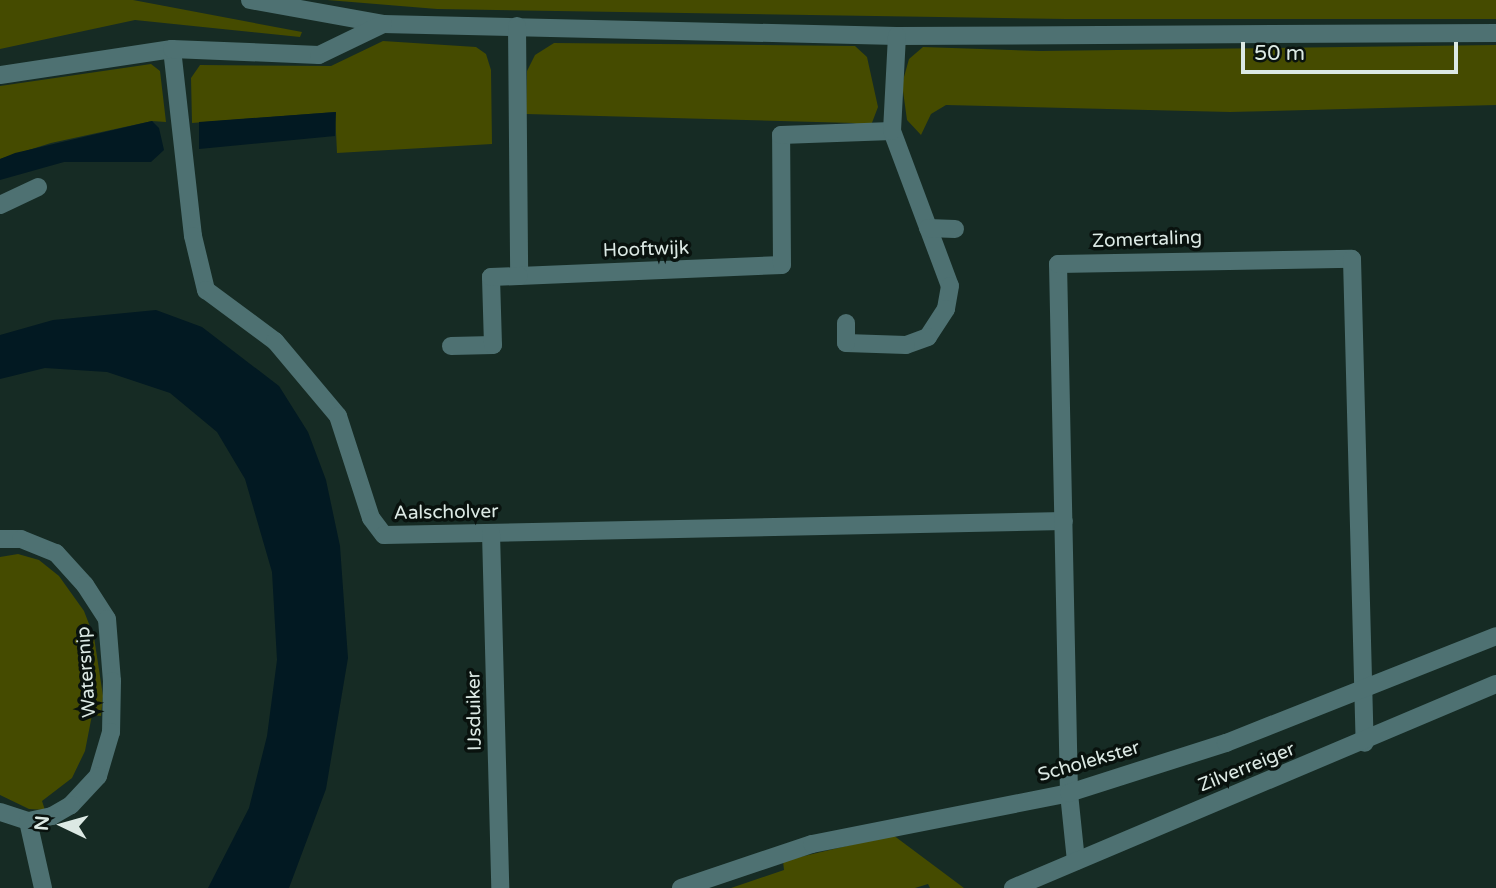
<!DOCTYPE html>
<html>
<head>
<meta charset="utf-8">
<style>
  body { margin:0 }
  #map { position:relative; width:1496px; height:888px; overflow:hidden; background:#162b24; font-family:"Varela Round",sans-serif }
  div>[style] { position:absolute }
  .green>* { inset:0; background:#454b00 }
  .water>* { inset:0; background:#021922 }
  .minor>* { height:18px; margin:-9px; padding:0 9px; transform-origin:9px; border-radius:9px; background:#4e7172 }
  span { translate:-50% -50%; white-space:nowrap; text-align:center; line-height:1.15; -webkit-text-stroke:7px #09120e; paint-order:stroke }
  .street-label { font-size:19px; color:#dce9e4 }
  .north { position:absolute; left:28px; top:790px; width:70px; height:70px; -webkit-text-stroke:5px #09120e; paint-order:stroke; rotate:275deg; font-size:19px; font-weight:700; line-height:28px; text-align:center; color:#dce9e4 }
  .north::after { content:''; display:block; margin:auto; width:24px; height:32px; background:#dce9e4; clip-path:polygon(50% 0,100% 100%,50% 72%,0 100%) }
  .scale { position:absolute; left:1241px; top:42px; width:217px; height:32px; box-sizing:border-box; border:4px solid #dce9e4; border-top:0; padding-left:9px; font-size:21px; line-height:24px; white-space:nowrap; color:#dce9e4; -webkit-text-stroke:5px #09120e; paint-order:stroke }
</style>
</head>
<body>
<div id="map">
  <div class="green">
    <i style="clip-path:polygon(0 0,133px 0,302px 32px,300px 37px,135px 20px,0 49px)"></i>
    <i style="clip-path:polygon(327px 0,1496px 0,1496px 19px,1066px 19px,437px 9px)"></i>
    <i style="clip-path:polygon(383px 41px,476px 47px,486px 54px,491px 70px,492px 144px,337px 153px,335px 112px,192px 123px,191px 78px,200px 65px,331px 66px)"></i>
    <i style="clip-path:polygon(554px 43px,855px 46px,867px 57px,878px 107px,870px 128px,853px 123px,526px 114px,527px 71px,535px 55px)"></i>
    <i style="clip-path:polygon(1496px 45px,1496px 105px,1230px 112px,946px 105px,931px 114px,921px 135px,907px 120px,902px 84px,909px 59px,923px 47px,1040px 51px)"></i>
    <i style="clip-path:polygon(151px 64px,160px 71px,166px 122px,152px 121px,51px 143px,0 159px,0 86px)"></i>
    <i style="clip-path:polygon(18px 554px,39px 560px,59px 576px,84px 611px,94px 637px,103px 696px,101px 716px,92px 715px,85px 751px,72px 778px,42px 801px,45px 810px,29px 809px,0 795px,0 557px)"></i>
    <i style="clip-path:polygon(893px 835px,964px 888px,930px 888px,928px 884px,915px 888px,731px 888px,784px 870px,783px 861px)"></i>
  </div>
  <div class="water">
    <i style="clip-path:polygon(336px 112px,335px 136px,199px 149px,199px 122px)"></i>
    <i style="clip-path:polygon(152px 121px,159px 128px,164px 150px,151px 162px,64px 162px,0 180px,0 159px,15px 153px)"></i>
    <i style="clip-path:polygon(156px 310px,202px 327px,279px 386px,308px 432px,326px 480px,340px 546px,348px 658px,326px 789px,289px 888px,208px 888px,249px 808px,267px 736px,277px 660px,272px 572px,245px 479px,217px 432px,170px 393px,107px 372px,45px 368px,0 379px,0 335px,53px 320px)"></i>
  </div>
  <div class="minor">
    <i style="left:250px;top:0;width:135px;rotate:10.2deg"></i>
    <i style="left:383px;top:24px;width:514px;rotate:1.34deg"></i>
    <i style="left:897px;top:36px;width:599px;rotate:-0.29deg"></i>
    <i style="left:517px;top:26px;width:250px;rotate:89.5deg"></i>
    <i style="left:519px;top:276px;width:263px;rotate:-2.4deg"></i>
    <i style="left:782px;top:265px;width:130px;rotate:-90.4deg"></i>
    <i style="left:781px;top:135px;width:111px;rotate:-2.1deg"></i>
    <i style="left:892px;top:131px;width:165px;rotate:69.5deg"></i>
    <i style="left:950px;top:286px;width:23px;rotate:100deg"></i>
    <i style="left:946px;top:309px;width:33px;rotate:123deg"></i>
    <i style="left:928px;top:337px;width:23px;rotate:160deg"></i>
    <i style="left:906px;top:345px;width:60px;rotate:-178.1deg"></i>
    <i style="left:846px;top:343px;width:20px;rotate:-90deg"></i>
    <i style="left:172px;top:49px;width:188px;rotate:83.6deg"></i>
    <i style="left:193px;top:236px;width:56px;rotate:76.5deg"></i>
    <i style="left:206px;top:290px;width:86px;rotate:36.5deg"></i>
    <i style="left:275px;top:341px;width:98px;rotate:50deg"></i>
    <i style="left:338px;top:416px;width:107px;rotate:72.1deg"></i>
    <i style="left:371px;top:518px;width:21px;rotate:53deg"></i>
    <i style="left:384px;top:535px;width:680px;rotate:-1.18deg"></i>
    <i style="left:0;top:75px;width:174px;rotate:-8.6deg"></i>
    <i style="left:172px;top:49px;width:147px;rotate:2.3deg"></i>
    <i style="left:319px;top:55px;width:71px;rotate:-25.8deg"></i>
    <i style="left:892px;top:131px;width:95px;rotate:-87deg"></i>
    <i style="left:0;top:205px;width:42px;rotate:-25.3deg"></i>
    <i style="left:928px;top:228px;width:27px;rotate:2deg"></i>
    <i style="left:451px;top:346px;width:42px;rotate:-1.4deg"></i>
    <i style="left:493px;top:345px;width:68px;rotate:-91.7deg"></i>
    <i style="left:491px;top:277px;width:28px;rotate:-2deg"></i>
    <i style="left:491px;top:533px;width:355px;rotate:88.5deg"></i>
    <i style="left:0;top:539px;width:21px"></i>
    <i style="left:21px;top:539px;width:38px;rotate:22deg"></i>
    <i style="left:56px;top:553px;width:43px;rotate:47.8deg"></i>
    <i style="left:85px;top:585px;width:40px;rotate:57.1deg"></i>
    <i style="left:107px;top:619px;width:62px;rotate:85.4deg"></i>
    <i style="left:112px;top:681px;width:51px;rotate:91.1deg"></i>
    <i style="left:111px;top:732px;width:46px;rotate:106.5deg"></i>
    <i style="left:98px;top:776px;width:40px;rotate:133deg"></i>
    <i style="left:71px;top:805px;width:22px;rotate:150deg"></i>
    <i style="left:52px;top:816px;width:25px;rotate:168deg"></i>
    <i style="left:28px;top:821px;width:29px;rotate:-162deg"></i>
    <i style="left:28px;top:821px;width:69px;rotate:77.4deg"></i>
    <i style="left:1076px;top:861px;width:68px;rotate:-95.9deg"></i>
    <i style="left:1069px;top:793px;width:529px;rotate:-91.19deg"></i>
    <i style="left:1058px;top:264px;width:294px;rotate:-1deg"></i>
    <i style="left:1352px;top:259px;width:484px;rotate:88.5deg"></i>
    <i style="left:681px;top:888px;width:138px;rotate:-18.6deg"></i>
    <i style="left:812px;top:844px;width:262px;rotate:-11.2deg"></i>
    <i style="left:1069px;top:793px;width:165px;rotate:-17.7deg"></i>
    <i style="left:1226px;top:743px;width:290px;rotate:-21.6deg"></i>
    <i style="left:1013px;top:888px;width:524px;rotate:-22.9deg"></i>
  </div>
  <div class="street-label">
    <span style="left:1147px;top:240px;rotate:-2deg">Zomertaling</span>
    <span style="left:646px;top:250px;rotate:-2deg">Hooftwijk</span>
    <span style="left:446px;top:513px;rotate:-1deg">Aalscholver</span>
    <span style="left:87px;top:672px;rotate:-94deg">Watersnip</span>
    <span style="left:475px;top:711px;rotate:-91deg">IJsduiker</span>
    <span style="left:1089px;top:762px;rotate:-16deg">Scholekster</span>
    <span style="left:1247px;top:768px;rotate:-22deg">Zilverreiger</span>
  </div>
  <div class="north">N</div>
  <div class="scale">50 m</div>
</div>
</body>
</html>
